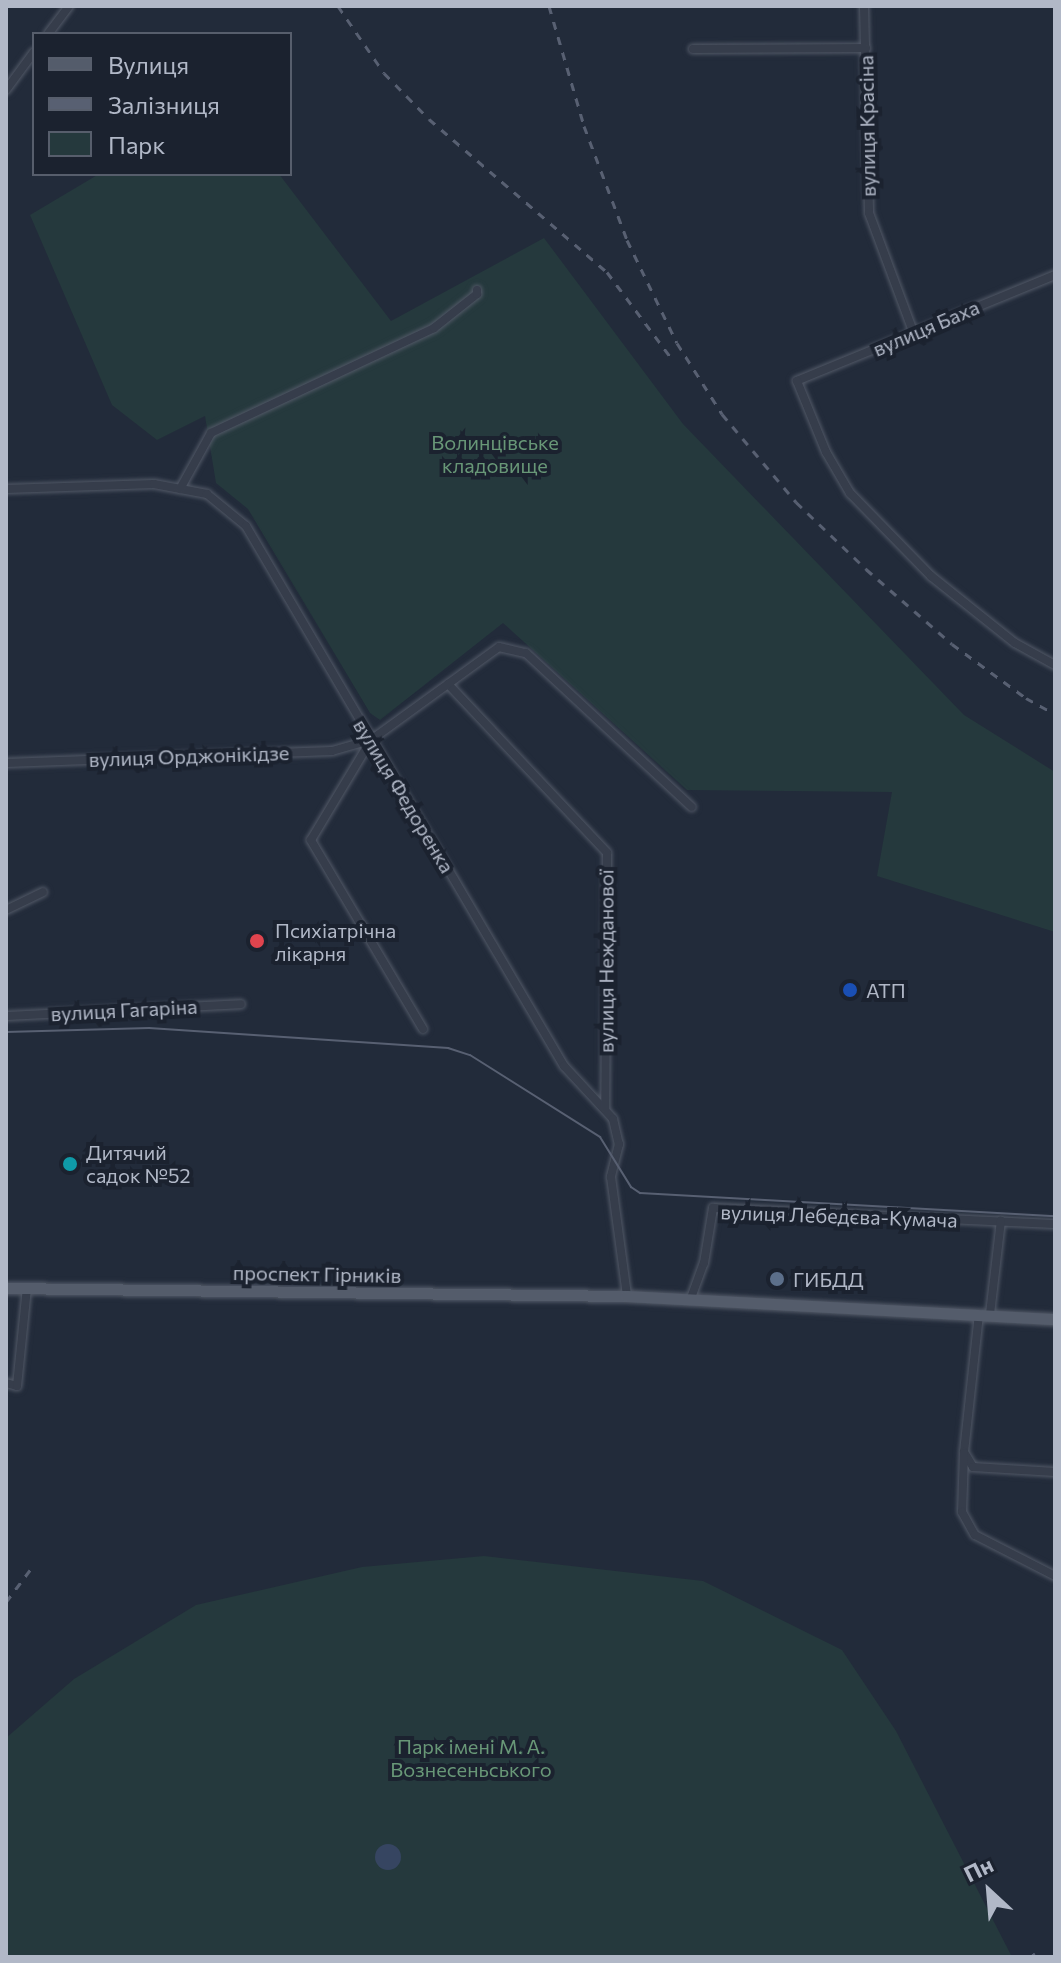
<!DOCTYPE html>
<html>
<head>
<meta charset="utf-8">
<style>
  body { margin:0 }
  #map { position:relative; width:1061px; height:1963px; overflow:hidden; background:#222b3a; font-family:Commissioner,sans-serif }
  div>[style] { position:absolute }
  .green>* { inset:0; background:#25393d }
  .water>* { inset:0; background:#364561 }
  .round { border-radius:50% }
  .roads { filter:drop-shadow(0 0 2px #515866) drop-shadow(0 0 2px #515866) }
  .minor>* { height:8px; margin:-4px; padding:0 4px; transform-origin:4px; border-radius:4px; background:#363d4b }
  .major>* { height:11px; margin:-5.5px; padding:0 5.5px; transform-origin:5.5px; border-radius:5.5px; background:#545c6b }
  .tram>* { height:2px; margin:-1px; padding:0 1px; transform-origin:1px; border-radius:1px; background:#586072 }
  .rail>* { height:3px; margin-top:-1.5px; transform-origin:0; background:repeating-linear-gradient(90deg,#586072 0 8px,transparent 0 16px) }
  .dots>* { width:22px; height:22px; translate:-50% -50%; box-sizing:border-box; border:4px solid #1b222f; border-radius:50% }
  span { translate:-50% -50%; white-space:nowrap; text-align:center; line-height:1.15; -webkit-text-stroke:8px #1b222f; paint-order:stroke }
  .street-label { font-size:20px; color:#b1b8c7 }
  .park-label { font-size:20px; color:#689777 }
  .poi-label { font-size:20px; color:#b1b8c7 }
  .left { translate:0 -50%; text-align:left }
  .frame { position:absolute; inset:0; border:8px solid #b1b8c7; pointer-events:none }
  .legend { position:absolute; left:32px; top:32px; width:260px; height:144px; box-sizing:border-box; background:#1b222f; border:2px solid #575e6c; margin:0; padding:10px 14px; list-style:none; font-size:24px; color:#b1b8c7 }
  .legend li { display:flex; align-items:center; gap:16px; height:40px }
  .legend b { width:40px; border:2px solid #575e6c }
  .north { position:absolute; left:949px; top:1851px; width:80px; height:80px; -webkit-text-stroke:6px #1b222f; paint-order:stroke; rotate:334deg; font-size:22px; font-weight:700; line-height:32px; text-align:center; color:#b1b8c7 }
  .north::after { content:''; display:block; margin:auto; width:28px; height:36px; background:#b1b8c7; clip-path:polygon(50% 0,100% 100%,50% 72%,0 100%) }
</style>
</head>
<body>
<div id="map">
  <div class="green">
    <i style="clip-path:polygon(99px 174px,279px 174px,391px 321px,544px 238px,683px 424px,964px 715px,1055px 772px,1055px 932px,877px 876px,892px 792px,687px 790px,503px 623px,380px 720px,370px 713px,248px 509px,216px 483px,205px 416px,157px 440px,112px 405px,30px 215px)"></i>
    <i style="clip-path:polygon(484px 1556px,703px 1581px,842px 1650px,896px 1731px,1012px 1957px,6px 1957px,6px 1738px,74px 1679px,196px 1605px,362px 1567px)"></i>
  </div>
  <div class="water">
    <i class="round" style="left:375px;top:1844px;width:26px;height:26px"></i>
  </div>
  <div class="roads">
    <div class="minor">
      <i style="left:864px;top:6px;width:207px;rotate:88.6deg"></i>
      <i style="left:869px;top:213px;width:129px;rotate:69.6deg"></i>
      <i style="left:48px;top:34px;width:35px;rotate:-53deg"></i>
      <i style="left:693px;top:49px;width:173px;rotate:-0.3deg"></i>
      <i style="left:6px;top:90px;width:47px;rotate:-53.6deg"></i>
      <i style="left:1055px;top:275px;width:279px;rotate:157.7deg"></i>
      <i style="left:797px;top:381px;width:77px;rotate:67.8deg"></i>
      <i style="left:826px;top:452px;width:48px;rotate:59.7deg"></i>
      <i style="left:850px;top:493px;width:116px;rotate:45.7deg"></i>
      <i style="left:931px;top:576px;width:107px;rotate:38.6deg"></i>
      <i style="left:1015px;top:643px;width:46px;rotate:28.8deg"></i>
      <i style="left:6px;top:489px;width:148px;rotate:-1.9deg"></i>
      <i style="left:154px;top:484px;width:54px;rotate:10.7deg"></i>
      <i style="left:207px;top:494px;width:50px;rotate:39.4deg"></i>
      <i style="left:246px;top:526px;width:627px;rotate:59.51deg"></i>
      <i style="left:564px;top:1066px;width:72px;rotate:47.2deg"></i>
      <i style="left:613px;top:1119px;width:26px;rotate:77deg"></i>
      <i style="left:619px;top:1144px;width:34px;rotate:104deg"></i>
      <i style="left:611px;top:1177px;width:120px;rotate:82.3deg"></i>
      <i style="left:180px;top:489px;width:64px;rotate:-61deg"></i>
      <i style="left:211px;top:433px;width:246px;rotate:-25.2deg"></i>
      <i style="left:434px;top:328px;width:55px;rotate:-38.3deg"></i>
      <i style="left:477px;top:294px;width:4px;rotate:-90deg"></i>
      <i style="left:448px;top:684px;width:232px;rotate:46.7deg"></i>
      <i style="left:607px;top:853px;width:256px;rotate:90.4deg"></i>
      <i style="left:6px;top:763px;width:326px;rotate:-2.1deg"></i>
      <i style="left:332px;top:751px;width:40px;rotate:-16deg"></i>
      <i style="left:6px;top:910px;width:41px;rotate:-25.9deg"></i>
      <i style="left:6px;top:1016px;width:235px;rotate:-2.9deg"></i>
      <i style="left:423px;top:1029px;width:220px;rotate:-120.7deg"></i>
      <i style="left:311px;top:840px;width:117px;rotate:-59deg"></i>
      <i style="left:371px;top:740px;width:158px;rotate:-36deg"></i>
      <i style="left:499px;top:647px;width:28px;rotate:13deg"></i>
      <i style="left:526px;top:653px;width:226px;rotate:42.9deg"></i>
      <i style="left:691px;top:1298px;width:37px;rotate:-70deg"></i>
      <i style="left:704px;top:1263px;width:56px;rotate:-80.7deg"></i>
      <i style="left:713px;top:1208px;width:342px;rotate:2.7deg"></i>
      <i style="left:979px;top:1314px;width:139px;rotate:96.2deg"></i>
      <i style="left:964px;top:1452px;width:17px;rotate:59deg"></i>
      <i style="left:973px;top:1467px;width:82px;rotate:3.5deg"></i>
      <i style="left:990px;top:1314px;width:94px;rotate:-83.3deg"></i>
      <i style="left:6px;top:1383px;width:11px;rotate:15deg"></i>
      <i style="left:17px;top:1386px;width:99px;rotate:-84.2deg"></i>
      <i style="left:964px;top:1453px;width:59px;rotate:91.9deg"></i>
      <i style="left:962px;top:1512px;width:26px;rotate:61deg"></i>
      <i style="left:975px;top:1535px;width:90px;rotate:27.1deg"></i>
    </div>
    <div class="major">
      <i style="left:6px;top:1288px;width:621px;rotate:0.74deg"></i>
      <i style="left:627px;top:1296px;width:429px;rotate:3.1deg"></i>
    </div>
  </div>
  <div class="tram">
    <i style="left:6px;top:1032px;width:143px;rotate:-1.6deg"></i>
    <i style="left:149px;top:1028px;width:300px;rotate:3.8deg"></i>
    <i style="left:448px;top:1048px;width:23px;rotate:18deg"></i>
    <i style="left:470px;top:1055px;width:154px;rotate:32.2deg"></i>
    <i style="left:600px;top:1137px;width:59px;rotate:58.2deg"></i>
    <i style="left:631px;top:1187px;width:11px;rotate:34deg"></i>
    <i style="left:640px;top:1193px;width:416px;rotate:3.2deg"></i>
  </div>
  <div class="rail">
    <i style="left:338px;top:6px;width:81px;rotate:55.5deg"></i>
    <i style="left:384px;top:73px;width:64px;rotate:45.6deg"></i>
    <i style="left:429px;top:119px;width:235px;rotate:40.7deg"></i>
    <i style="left:607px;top:272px;width:109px;rotate:53.2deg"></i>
    <i style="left:549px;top:6px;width:125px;rotate:73.7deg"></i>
    <i style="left:584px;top:126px;width:122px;rotate:69.3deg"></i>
    <i style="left:627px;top:240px;width:114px;rotate:64.1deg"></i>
    <i style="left:677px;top:343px;width:84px;rotate:57.6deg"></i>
    <i style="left:722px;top:414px;width:115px;rotate:49.9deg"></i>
    <i style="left:796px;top:502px;width:97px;rotate:43.7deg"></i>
    <i style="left:866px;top:569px;width:114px;rotate:41.1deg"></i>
    <i style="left:952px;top:644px;width:92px;rotate:36.1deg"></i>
    <i style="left:1026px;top:698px;width:33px;rotate:29deg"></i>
    <i style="left:6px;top:1602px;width:45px;rotate:-53.1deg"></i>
    <i style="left:1033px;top:1953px;width:4px;rotate:63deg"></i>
  </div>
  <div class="dots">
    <i style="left:257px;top:941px;background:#e0444e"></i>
    <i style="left:850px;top:990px;background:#1a4fb4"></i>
    <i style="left:70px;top:1164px;background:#0f9aa8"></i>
    <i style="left:777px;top:1279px;background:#5c6f8a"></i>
  </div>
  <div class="street-label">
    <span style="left:867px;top:126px;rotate:-91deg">вулиця Красіна</span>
    <span style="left:926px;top:328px;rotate:-23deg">вулиця Баха</span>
    <span style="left:189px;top:756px;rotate:-2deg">вулиця Орджонікідзе</span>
    <span style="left:404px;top:796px;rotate:59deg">вулиця Федоренка</span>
    <span style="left:606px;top:961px;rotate:-90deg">вулиця Нежданової</span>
    <span style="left:124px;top:1010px;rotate:-3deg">вулиця Гагаріна</span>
    <span style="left:839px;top:1216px;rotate:2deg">вулиця Лебедєва-Кумача</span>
    <span style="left:317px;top:1274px;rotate:1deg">проспект Гірників</span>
  </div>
  <div class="park-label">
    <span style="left:495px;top:454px">Волинцівське<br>кладовище</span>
    <span style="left:471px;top:1758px">Парк імені М. А.<br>Вознесеньського</span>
  </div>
  <div class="poi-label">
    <span class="left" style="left:275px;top:942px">Психіатрічна<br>лікарня</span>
    <span class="left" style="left:866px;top:990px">АТП</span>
    <span class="left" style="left:86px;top:1164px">Дитячий<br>садок №52</span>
    <span class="left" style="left:793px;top:1279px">ГИБДД</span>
  </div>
  <div class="frame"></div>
  <ul class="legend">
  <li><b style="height:10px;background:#545c6b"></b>Вулиця</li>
  <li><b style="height:10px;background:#586072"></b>Залізниця</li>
  <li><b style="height:22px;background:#25393d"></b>Парк</li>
  </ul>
  <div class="north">Пн</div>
</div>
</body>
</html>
